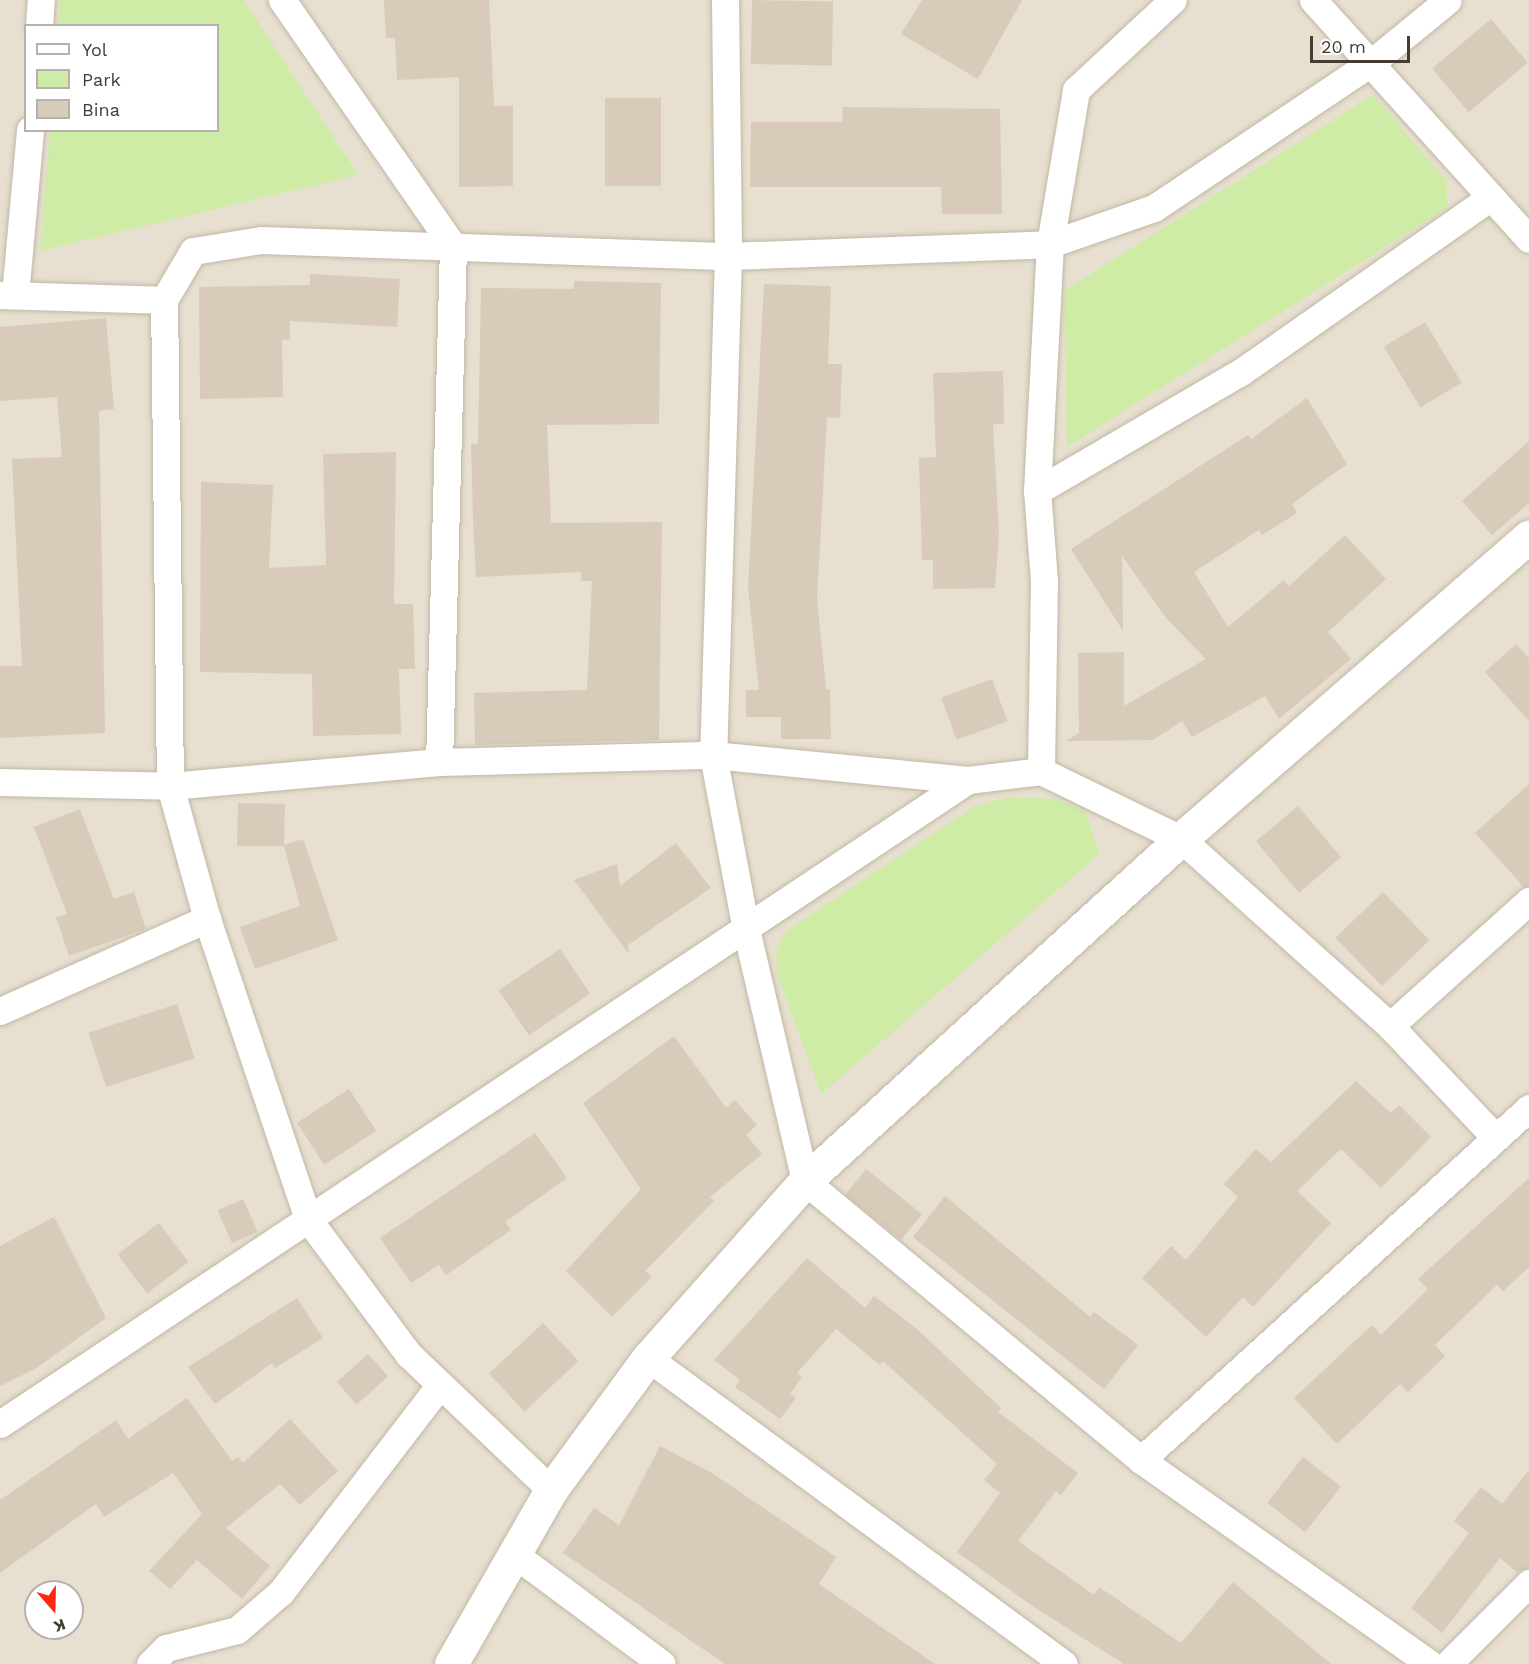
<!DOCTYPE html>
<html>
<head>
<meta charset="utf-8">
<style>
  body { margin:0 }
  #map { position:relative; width:1529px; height:1664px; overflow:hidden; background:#f3ede2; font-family:"Work Sans",sans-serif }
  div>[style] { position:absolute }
  .residential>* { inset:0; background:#e7dfcf }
  .green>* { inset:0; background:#cfeca6 }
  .building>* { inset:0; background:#d8cbb9; transform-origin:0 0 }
  .roads { filter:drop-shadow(0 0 2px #c2b7a7) drop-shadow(0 0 2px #c2b7a7) }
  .minor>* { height:27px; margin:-13.5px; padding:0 13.5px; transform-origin:13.5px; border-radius:13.5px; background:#fff }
  .tertiary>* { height:33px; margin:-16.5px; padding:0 16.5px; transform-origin:16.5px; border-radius:16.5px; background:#fff }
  span { translate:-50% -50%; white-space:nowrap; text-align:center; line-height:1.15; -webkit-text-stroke:5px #fff; paint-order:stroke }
  .legend { position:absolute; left:24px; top:24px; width:195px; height:108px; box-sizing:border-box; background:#fff; border:2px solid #b5b1ad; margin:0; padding:8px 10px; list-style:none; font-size:18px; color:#453d32 }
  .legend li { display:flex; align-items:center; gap:12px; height:30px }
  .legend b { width:30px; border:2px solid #b5b1ad }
  .north { position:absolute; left:24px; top:1580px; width:60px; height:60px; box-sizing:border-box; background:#fff; border:2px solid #b5b1ad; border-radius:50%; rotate:160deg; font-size:16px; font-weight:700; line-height:24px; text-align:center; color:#453d32 }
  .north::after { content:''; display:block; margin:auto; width:21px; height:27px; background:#ff280d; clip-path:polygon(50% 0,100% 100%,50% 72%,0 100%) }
  .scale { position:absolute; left:1310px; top:36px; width:100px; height:27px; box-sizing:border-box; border:3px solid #453d32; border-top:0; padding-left:8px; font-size:18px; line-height:21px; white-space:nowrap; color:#453d32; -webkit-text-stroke:4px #fff; paint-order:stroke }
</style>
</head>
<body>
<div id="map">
  <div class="residential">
    <i style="clip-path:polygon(evenodd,0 0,1529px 0,1529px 1664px,0 1664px,0 0,26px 26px,218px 26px,218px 130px,26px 130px,26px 26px,0 0,36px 1592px,72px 1592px,72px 1628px,36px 1628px,36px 1592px)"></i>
  </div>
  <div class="green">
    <i style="clip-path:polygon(60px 0,244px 0,358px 175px,40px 251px,50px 131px,218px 130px,218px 26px,58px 25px)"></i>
    <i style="clip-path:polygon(1373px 95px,1447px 181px,1447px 208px,1067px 447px,1064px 291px)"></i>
    <i style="clip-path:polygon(1009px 797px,1055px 799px,1085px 810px,1099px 854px,821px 1094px,777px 974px,776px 951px,785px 932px,975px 806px)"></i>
  </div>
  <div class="building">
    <i style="clip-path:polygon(384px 0,489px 0,494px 106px,513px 106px,513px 186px,459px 187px,459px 77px,397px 80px,395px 38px,386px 38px)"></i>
    <i style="left:752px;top:0;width:81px;height:64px;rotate:1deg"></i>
    <i style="clip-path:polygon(922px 0,1022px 0,978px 79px,901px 34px)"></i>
    <i style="left:1491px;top:19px;width:57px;height:77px;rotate:50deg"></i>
    <i style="left:605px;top:98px;width:56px;height:88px"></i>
    <i style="clip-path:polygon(843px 107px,1000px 109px,1002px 214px,942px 214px,941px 187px,750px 187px,751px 122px,842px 122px)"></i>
    <i style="clip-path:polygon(310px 274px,400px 279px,397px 327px,290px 321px,290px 339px,282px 340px,283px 397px,200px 399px,199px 287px,310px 285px)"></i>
    <i style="clip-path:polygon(574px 281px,661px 283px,659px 424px,547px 425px,551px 523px,662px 522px,659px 740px,475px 745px,474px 693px,587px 690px,592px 581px,581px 581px,581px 572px,476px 577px,473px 519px,471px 444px,478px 444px,481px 288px,574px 289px)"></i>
    <i style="clip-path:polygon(764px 284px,831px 286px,828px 364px,842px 364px,840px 418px,827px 417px,817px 599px,826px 689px,830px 689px,831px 739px,781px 739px,781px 717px,746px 717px,746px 690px,759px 690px,748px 588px)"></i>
    <i style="clip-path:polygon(106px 318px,114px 409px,99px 411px,105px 733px,0 738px,0 666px,22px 666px,12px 459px,62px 457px,57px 397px,0 401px,0 327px)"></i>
    <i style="left:1425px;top:322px;width:71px;height:48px;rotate:59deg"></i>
    <i style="clip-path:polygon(1003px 371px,1004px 424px,993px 424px,999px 535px,995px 588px,933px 589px,933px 560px,922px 560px,919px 458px,936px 457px,933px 373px)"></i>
    <i style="clip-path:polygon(1307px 398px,1347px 464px,1292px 504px,1297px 513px,1262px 535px,1259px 530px,1194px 572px,1228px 627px,1284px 580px,1289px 586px,1345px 535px,1386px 579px,1328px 632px,1351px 659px,1279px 719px,1265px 696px,1192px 737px,1182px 721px,1153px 740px,1066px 741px,1079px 733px,1078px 653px,1124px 652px,1124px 706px,1206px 659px,1167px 619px,1122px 556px,1123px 631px,1071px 549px,1248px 435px,1251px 439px)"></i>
    <i style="clip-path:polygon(1529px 441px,1529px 503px,1492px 535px,1462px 501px)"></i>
    <i style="clip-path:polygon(396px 452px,394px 604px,413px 604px,415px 669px,399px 669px,401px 734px,313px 736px,312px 674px,200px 672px,201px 482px,273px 485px,269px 568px,326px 565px,323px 454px)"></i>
    <i style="clip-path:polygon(1516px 644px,1529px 658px,1529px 721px,1485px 672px)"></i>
    <i style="left:992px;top:679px;width:45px;height:54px;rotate:70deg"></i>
    <i style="clip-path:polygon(1529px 784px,1529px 886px,1524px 887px,1475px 833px)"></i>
    <i style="clip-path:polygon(238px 803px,285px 804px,284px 845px,303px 839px,338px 940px,255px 969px,240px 927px,300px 906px,284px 846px,237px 846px)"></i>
    <i style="left:1298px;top:806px;width:67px;height:55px;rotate:50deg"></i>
    <i style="clip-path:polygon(80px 809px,114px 899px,134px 892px,146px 929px,69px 956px,56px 917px,67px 914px,34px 827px)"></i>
    <i style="clip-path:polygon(676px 843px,711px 888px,628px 945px,629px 954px,574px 880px,617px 864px,620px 886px)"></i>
    <i style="left:1383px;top:892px;width:67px;height:66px;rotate:46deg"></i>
    <i style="left:560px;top:949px;width:54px;height:74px;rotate:56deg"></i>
    <i style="left:177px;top:1004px;width:57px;height:93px;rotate:72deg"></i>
    <i style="clip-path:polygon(674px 1036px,726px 1108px,735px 1100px,757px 1125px,746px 1135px,762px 1154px,710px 1197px,714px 1201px,645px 1271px,652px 1277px,612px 1317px,566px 1271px,641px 1189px,583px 1103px)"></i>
    <i style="clip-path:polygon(1356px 1081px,1391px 1113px,1399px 1105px,1431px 1137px,1381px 1188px,1341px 1149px,1297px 1191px,1331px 1223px,1253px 1307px,1243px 1297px,1206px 1337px,1142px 1278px,1171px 1246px,1186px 1260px,1238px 1197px,1224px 1184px,1256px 1149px,1271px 1162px)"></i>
    <i style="left:349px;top:1089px;width:50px;height:62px;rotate:57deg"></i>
    <i style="clip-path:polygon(535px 1133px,567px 1178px,505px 1222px,511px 1230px,446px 1275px,439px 1265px,411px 1283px,380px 1238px)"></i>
    <i style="left:866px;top:1169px;width:72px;height:33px;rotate:39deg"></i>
    <i style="clip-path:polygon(1529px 1178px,1529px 1267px,1503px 1291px,1497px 1285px,1435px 1345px,1445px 1356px,1408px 1392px,1400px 1384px,1337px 1444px,1294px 1398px,1372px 1325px,1381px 1335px,1428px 1289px,1418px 1279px)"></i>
    <i style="clip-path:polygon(945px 1196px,1090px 1317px,1094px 1312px,1138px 1345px,1104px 1389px,913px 1237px)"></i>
    <i style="left:243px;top:1199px;width:36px;height:28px;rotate:66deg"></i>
    <i style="clip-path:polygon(54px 1217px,106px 1318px,35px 1369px,0 1386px,0 1246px)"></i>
    <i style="left:159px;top:1223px;width:49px;height:52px;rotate:53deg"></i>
    <i style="clip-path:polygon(807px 1258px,865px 1308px,874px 1296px,917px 1329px,1001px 1408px,998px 1412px,1078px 1473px,1061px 1495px,1056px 1491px,1018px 1541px,1094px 1595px,1099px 1587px,1181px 1643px,1233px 1582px,1331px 1664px,1124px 1664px,1034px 1607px,957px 1552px,1000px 1493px,984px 1480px,997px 1464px,883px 1361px,880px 1365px,836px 1329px,797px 1373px,802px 1377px,790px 1394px,796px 1398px,780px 1419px,735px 1387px,740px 1380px,714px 1360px)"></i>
    <i style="clip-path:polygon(297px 1298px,323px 1338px,275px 1368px,272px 1363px,215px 1404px,188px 1367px)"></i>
    <i style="left:543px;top:1323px;width:52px;height:74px;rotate:47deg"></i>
    <i style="left:368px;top:1354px;width:30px;height:42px;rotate:48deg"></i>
    <i style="clip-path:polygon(187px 1398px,232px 1461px,238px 1457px,243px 1463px,290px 1419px,338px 1471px,300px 1505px,280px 1484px,226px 1528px,270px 1566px,242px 1599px,197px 1560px,170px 1589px,149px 1571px,202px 1514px,173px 1473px,104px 1517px,96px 1504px,0 1573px,0 1500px,116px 1420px,128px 1439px)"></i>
    <i style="clip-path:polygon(660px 1446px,712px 1473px,836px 1557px,819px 1584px,935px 1664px,725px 1664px,563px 1553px,594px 1508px,619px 1525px)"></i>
    <i style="left:1303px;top:1457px;width:48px;height:58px;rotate:38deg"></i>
    <i style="clip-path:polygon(1529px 1470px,1529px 1568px,1517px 1572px,1500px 1558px,1442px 1633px,1411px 1608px,1469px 1533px,1454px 1521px,1481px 1487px,1502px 1504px)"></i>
  </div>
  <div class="roads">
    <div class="minor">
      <i style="left:282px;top:0;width:300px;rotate:55.2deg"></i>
      <i style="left:453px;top:246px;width:516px;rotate:91.55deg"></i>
      <i style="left:725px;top:0;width:256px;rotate:89.3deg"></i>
      <i style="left:728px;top:256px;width:499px;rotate:91.7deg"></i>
      <i style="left:713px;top:755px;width:177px;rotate:79.3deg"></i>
      <i style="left:746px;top:929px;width:259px;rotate:76.8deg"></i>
      <i style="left:805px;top:1181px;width:437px;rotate:39.7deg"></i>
      <i style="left:1141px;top:1460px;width:354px;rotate:35.2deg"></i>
      <i style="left:1313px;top:0;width:322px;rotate:47.9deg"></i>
      <i style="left:39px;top:26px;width:26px;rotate:-86deg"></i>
      <i style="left:0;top:295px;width:164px;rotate:1.7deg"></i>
      <i style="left:15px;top:295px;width:166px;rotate:-84.8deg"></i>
      <i style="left:1037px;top:491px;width:236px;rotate:-30.3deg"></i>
      <i style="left:1241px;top:372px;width:305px;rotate:-35deg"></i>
      <i style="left:1041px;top:771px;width:190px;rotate:-89.1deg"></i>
      <i style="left:1044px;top:581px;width:90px;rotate:-94.4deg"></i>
      <i style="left:1037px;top:491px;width:247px;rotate:-87deg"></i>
      <i style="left:1050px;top:244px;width:156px;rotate:-80.4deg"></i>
      <i style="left:1076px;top:90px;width:132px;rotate:-42.9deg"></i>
      <i style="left:0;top:782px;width:170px;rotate:1.3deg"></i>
      <i style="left:170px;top:786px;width:270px;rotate:-5.1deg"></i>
      <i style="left:439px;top:762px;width:274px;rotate:-1.5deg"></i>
      <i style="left:713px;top:755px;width:256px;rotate:5.6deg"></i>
      <i style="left:968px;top:780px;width:74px;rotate:-7deg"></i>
      <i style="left:1041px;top:771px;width:156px;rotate:25.9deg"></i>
      <i style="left:1181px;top:839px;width:280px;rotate:41.8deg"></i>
      <i style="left:1390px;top:1026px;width:153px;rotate:46.6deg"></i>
      <i style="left:0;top:1011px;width:227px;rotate:-24deg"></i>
      <i style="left:1390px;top:1026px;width:187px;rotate:-42deg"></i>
      <i style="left:648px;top:1358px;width:516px;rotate:36.34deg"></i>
      <i style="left:0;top:1424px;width:1163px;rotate:-33.64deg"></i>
      <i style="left:1141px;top:1460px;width:524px;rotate:-42.21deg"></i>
      <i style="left:551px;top:1490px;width:196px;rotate:-136.4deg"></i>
      <i style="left:409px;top:1355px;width:169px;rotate:-126.6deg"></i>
      <i style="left:308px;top:1219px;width:317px;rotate:-108.6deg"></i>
      <i style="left:207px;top:919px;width:138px;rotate:-105.5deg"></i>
      <i style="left:170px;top:786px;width:486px;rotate:-90.7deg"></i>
      <i style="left:164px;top:300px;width:57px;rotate:-59.4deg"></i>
      <i style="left:193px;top:251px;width:69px;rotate:-9.2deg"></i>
      <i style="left:261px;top:240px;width:467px;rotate:2deg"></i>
      <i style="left:728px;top:256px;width:322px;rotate:-2.1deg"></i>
      <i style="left:1050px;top:244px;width:110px;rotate:-19.1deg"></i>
      <i style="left:1154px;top:208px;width:261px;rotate:-33.8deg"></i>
      <i style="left:1371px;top:63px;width:99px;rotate:-39.3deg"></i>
      <i style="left:514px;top:1554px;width:184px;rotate:36.6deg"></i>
      <i style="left:150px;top:1664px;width:23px;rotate:-45deg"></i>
      <i style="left:166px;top:1648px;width:73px;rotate:-14.2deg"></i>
      <i style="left:237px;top:1630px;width:58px;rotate:-40.8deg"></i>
      <i style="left:281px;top:1592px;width:261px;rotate:-52.5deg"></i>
      <i style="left:1448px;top:1664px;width:115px;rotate:-45deg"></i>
    </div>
    <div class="tertiary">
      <i style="left:451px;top:1664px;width:201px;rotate:-60.1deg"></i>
      <i style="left:551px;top:1490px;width:164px;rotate:-53.7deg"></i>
      <i style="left:648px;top:1358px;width:237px;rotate:-48.4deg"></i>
      <i style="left:805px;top:1181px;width:508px;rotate:-42.29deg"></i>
      <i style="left:1181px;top:839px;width:461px;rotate:-41deg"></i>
    </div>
  </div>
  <ul class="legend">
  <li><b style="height:8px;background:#fff"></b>Yol</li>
  <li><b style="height:16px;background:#cfeca6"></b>Park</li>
  <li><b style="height:16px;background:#d8cbb9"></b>Bina</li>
  </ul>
  <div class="north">K</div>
  <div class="scale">20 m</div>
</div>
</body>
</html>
